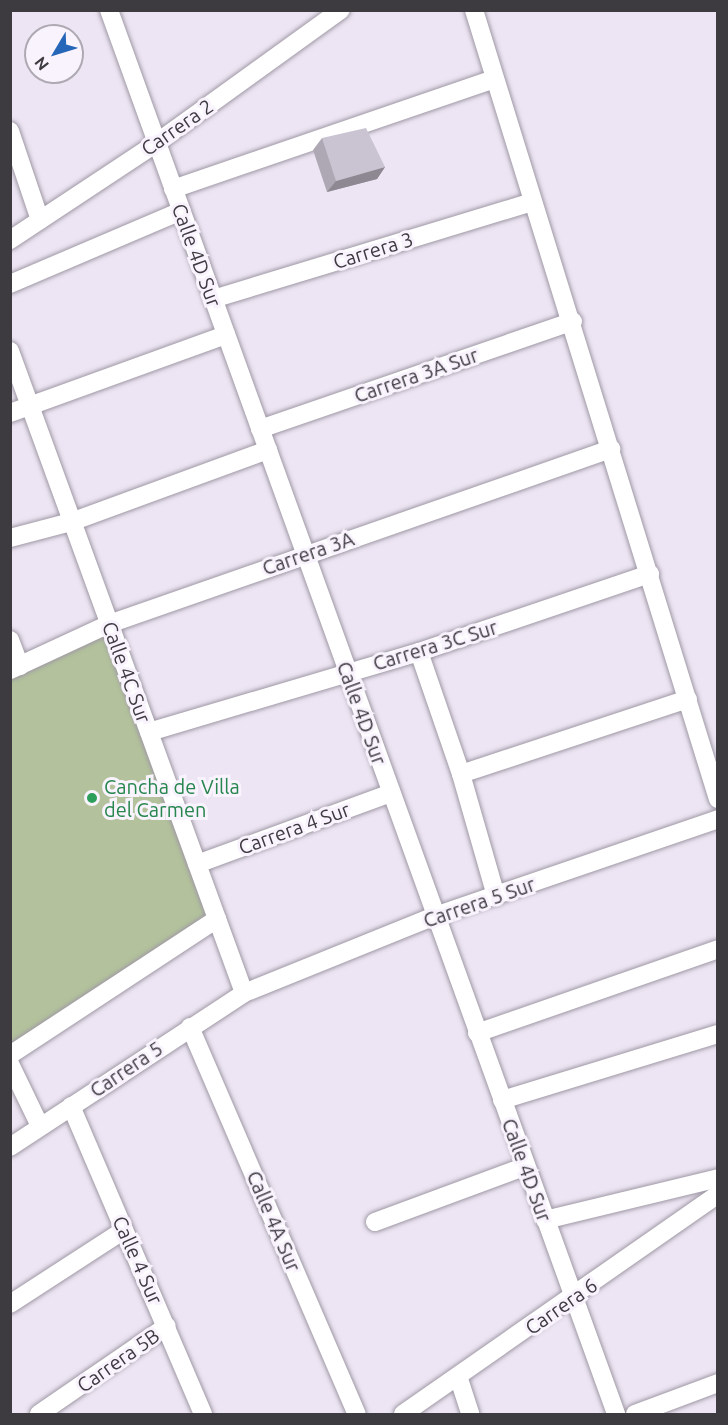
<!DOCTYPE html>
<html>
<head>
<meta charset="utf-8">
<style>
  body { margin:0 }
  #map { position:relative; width:728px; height:1425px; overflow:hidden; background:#ede5f3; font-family:Ubuntu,sans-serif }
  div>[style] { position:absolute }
  .green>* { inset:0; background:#b3c29c }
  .roads { filter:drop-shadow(0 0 2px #9f98a5) drop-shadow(0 0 2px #9f98a5) }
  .minor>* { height:18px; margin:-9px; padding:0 9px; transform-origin:9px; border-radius:9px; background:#fff }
  .wall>* { inset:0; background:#aea8b4 }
  .shaded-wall>* { inset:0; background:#8d8892 }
  .building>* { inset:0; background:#cac3d1 }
  .dots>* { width:16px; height:16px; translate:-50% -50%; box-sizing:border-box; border:3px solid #f9f3fe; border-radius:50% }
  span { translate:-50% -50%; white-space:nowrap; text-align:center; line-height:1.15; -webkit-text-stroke:6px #f9f3fe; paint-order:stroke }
  .street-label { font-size:20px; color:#3d3a40 }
  .leisure-label { font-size:20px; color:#27864d }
  .left { translate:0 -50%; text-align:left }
  .frame { position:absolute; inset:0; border:12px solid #3d3a40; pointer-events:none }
  .north { position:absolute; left:24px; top:24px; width:60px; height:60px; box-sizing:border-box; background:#f9f3fe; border:2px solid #aea9b2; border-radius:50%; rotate:232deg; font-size:16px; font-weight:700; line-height:24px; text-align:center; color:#3d3a40 }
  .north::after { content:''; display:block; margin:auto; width:21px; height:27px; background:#2666b8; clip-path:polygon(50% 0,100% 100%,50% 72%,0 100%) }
</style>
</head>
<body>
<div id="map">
  <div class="green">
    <i style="clip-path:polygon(109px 624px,217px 919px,11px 1055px,11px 670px)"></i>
  </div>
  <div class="roads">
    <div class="minor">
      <i style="left:109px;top:10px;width:1493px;rotate:70.14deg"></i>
      <i style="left:474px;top:10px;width:826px;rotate:72.82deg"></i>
      <i style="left:10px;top:131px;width:94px;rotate:71.4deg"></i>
      <i style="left:173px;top:189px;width:340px;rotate:-18.9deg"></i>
      <i style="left:10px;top:240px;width:174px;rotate:-33.5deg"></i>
      <i style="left:155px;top:144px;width:229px;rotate:-35.8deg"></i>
      <i style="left:10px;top:284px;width:186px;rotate:-23.1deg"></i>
      <i style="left:213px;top:299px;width:334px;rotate:-16.9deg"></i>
      <i style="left:10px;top:351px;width:683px;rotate:69.97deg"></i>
      <i style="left:10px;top:413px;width:230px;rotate:-19.9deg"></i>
      <i style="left:260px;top:429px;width:331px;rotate:-19deg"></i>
      <i style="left:10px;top:538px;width:63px;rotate:-14.7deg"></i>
      <i style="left:71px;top:522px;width:210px;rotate:-20.1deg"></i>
      <i style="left:10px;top:640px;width:28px;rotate:69deg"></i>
      <i style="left:419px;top:652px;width:129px;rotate:71deg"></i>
      <i style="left:461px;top:774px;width:127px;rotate:74deg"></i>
      <i style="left:10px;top:670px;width:109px;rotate:-24.9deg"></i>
      <i style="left:109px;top:624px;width:532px;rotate:-19.22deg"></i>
      <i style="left:149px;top:732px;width:282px;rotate:-16.5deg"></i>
      <i style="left:419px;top:652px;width:244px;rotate:-18.7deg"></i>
      <i style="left:461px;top:774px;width:239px;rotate:-18.3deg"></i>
      <i style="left:197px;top:864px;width:207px;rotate:-20.1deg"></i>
      <i style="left:190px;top:1027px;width:421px;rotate:66.7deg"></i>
      <i style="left:477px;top:1033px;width:255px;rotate:-19.2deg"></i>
      <i style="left:10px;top:1055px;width:248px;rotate:-33.3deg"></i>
      <i style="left:10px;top:1064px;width:69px;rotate:64.2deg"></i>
      <i style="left:502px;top:1100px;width:226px;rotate:-17deg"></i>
      <i style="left:71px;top:1106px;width:335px;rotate:66.8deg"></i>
      <i style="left:10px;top:1147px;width:280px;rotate:-33.3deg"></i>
      <i style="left:244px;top:993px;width:206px;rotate:-22deg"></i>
      <i style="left:435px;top:916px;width:299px;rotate:-18.9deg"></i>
      <i style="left:545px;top:1220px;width:178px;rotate:-13.6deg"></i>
      <i style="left:375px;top:1222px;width:161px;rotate:-20.3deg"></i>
      <i style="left:10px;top:1304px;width:136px;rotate:-33deg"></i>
      <i style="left:458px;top:1376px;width:40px;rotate:72deg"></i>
      <i style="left:39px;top:1414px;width:155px;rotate:-34.5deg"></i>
      <i style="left:403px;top:1414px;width:384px;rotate:-34.9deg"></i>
      <i style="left:635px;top:1414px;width:89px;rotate:-20.5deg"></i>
    </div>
  </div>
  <div class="wall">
    <i style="clip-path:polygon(322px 138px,385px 167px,377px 179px,327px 192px,313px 150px)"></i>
  </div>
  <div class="shaded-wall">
    <i style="clip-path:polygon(385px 167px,377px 179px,327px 192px,336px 181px)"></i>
  </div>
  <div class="building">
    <i style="clip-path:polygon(366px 128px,385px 167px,336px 181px,322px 138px)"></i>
  </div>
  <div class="dots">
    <i style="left:92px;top:798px;background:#2e9e5b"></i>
  </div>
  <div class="street-label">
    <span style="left:177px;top:127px;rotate:-35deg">Carrera 2</span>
    <span style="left:373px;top:250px;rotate:-17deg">Carrera 3</span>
    <span style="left:197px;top:255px;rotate:70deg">Calle 4D Sur</span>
    <span style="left:416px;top:375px;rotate:-19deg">Carrera 3A Sur</span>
    <span style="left:308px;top:553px;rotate:-19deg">Carrera 3A</span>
    <span style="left:435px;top:645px;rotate:-17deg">Carrera 3C Sur</span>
    <span style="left:127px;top:672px;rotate:70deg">Calle 4C Sur</span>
    <span style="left:362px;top:713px;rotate:70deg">Calle 4D Sur</span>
    <span style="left:294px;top:828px;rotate:-20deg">Carrera 4 Sur</span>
    <span style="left:479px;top:902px;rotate:-19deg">Carrera 5 Sur</span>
    <span style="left:126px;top:1069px;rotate:-34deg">Carrera 5</span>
    <span style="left:527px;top:1170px;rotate:70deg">Calle 4D Sur</span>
    <span style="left:274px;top:1221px;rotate:67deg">Calle 4A Sur</span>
    <span style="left:138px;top:1260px;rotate:66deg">Calle 4 Sur</span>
    <span style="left:561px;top:1306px;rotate:-35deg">Carrera 6</span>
    <span style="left:118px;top:1360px;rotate:-35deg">Carrera 5B</span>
  </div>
  <div class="leisure-label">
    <span class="left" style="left:104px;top:798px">Cancha de Villa<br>del Carmen</span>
  </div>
  <div class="frame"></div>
  <div class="north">N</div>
</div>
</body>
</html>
